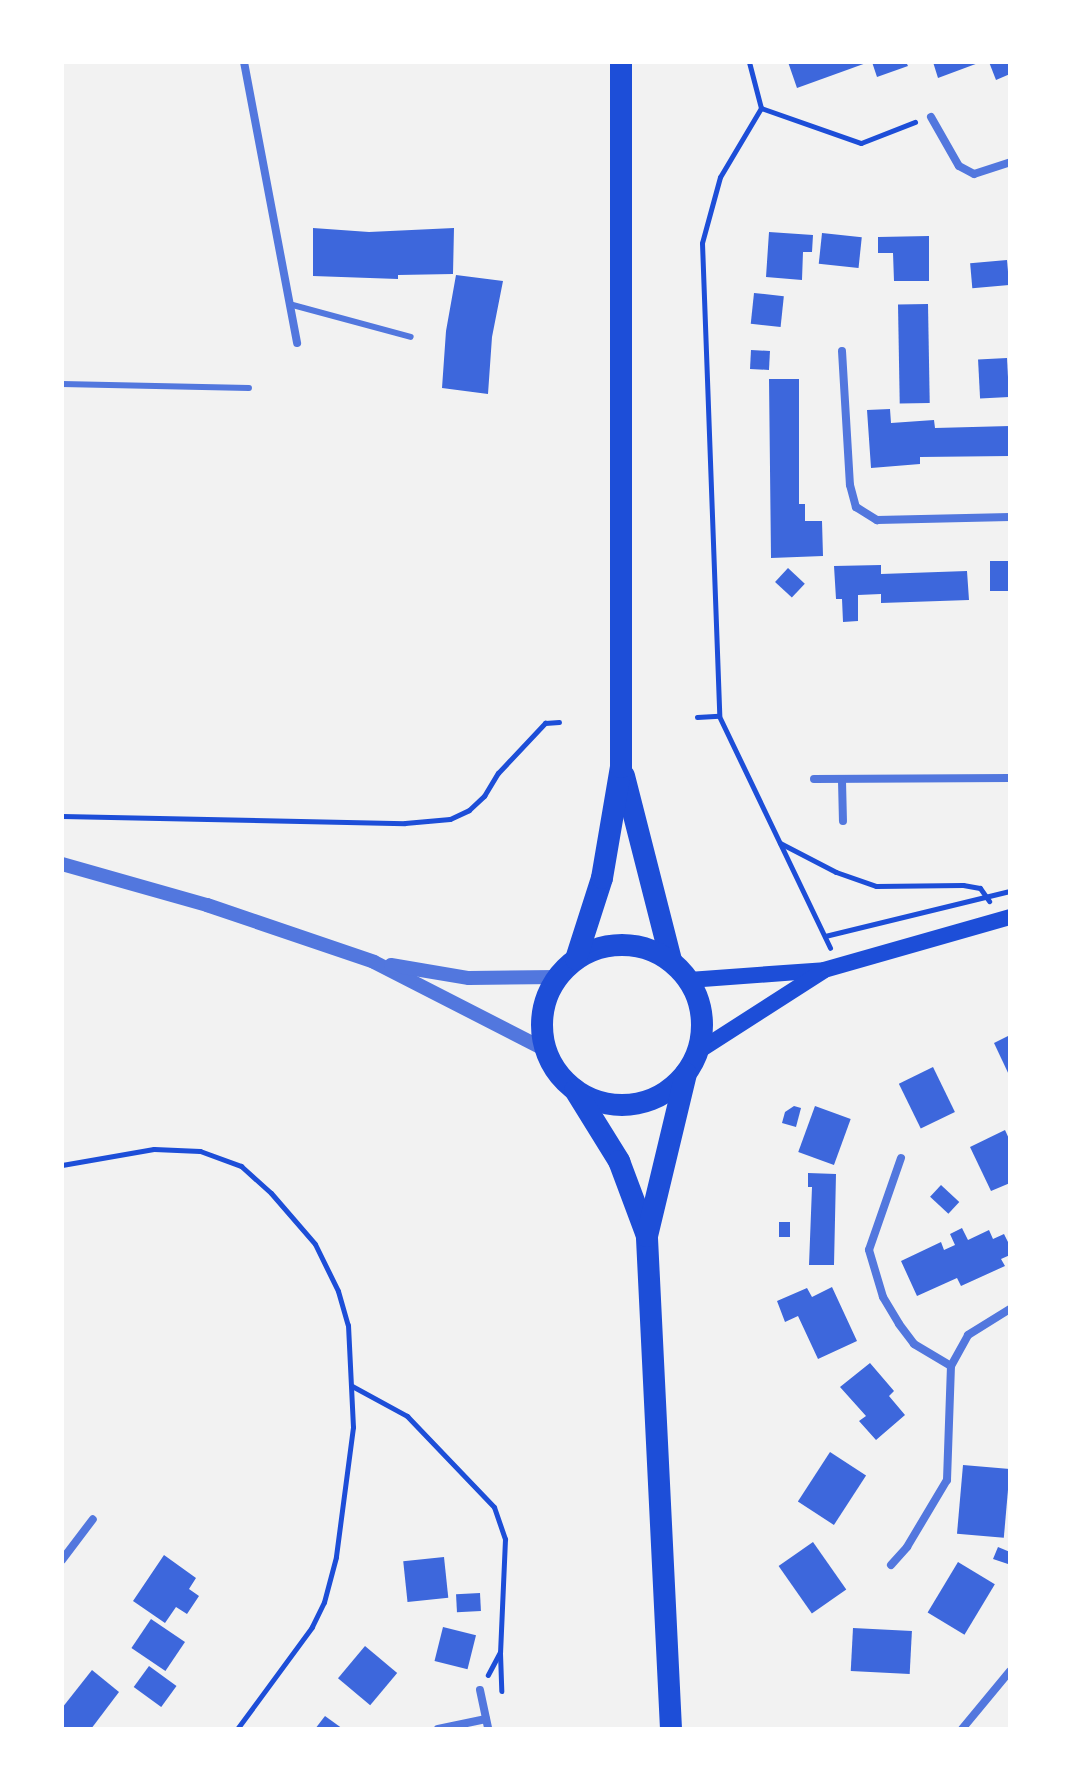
<!DOCTYPE html>
<html>
<head>
<meta charset="utf-8">
<style>
  body { margin:0 }
  #map { position:relative; width:1072px; height:1791px; overflow:hidden; background:#f2f2f2; font-family:Karla,sans-serif }
  div>[style] { position:absolute }
  .building>* { inset:0; background:#3d67dc; transform-origin:0 0 }
  .path>* { height:5px; margin:-2.5px; padding:0 2.5px; transform-origin:2.5px; border-radius:2.5px; background:#1d4ed8 }
  .service>* { height:6px; margin:-3px; padding:0 3px; transform-origin:3px; border-radius:3px; background:#5277de }
  .minor>* { height:8px; margin:-4px; padding:0 4px; transform-origin:4px; border-radius:4px; background:#5277de }
  .tertiary>* { height:14px; margin:-7px; padding:0 7px; transform-origin:7px; border-radius:7px; background:#5277de }
  .secondary>* { height:16px; margin:-8px; padding:0 8px; transform-origin:8px; border-radius:8px; background:#1d4ed8 }
  .trunk>* { height:22px; margin:-11px; padding:0 11px; transform-origin:11px; border-radius:11px; background:#1d4ed8 }
  .trunk>.ring { margin:-11px; padding:0; box-sizing:content-box; background:none; border:22px solid #1d4ed8; border-radius:50% }
  span { translate:-50% -50%; white-space:nowrap; text-align:center; line-height:1.15; -webkit-text-stroke:7px #fff; paint-order:stroke }
  .frame { position:absolute; inset:0; border:64px solid #fff; pointer-events:none }
</style>
</head>
<body>
<div id="map">
  <div class="building">
    <i style="clip-path:polygon(788px 62px,869px 62px,797px 88px)"></i>
    <i style="clip-path:polygon(872px 62px,906px 62px,908px 66px,877px 77px)"></i>
    <i style="clip-path:polygon(933px 62px,981px 62px,938px 78px)"></i>
    <i style="clip-path:polygon(989px 62px,1008px 62px,1010px 74px,996px 80px)"></i>
    <i style="clip-path:polygon(313px 228px,369px 232px,454px 228px,453px 274px,398px 275px,398px 279px,313px 276px)"></i>
    <i style="clip-path:polygon(769px 232px,813px 235px,812px 252px,803px 252px,802px 280px,766px 277px)"></i>
    <i style="left:822px;top:233px;width:40px;height:31px;rotate:6deg"></i>
    <i style="clip-path:polygon(929px 236px,929px 281px,894px 281px,893px 253px,878px 253px,878px 237px)"></i>
    <i style="left:1007px;top:260px;width:25px;height:37px;rotate:85deg"></i>
    <i style="clip-path:polygon(456px 275px,503px 281px,492px 337px,488px 394px,442px 388px,446px 331px)"></i>
    <i style="left:754px;top:293px;width:30px;height:31px;rotate:6deg"></i>
    <i style="left:928px;top:304px;width:99px;height:30px;rotate:89deg"></i>
    <i style="left:751px;top:350px;width:19px;height:19px;rotate:3deg"></i>
    <i style="left:1007px;top:358px;width:39px;height:29px;rotate:87deg"></i>
    <i style="clip-path:polygon(769px 379px,799px 379px,799px 504px,805px 504px,805px 521px,822px 521px,823px 556px,771px 558px)"></i>
    <i style="clip-path:polygon(890px 409px,891px 423px,934px 420px,935px 428px,1010px 426px,1010px 456px,920px 457px,920px 464px,871px 468px,867px 410px)"></i>
    <i style="left:1010px;top:561px;width:30px;height:20px;rotate:90deg"></i>
    <i style="clip-path:polygon(881px 565px,881px 574px,967px 571px,969px 600px,881px 603px,881px 594px,858px 595px,858px 621px,843px 622px,842px 599px,836px 599px,834px 566px)"></i>
    <i style="left:788px;top:568px;width:23px;height:19px;rotate:43deg"></i>
    <i style="clip-path:polygon(1010px 1035px,1010px 1077px,994px 1043px)"></i>
    <i style="left:933px;top:1067px;width:50px;height:38px;rotate:64deg"></i>
    <i style="clip-path:polygon(794px 1106px,801px 1108px,796px 1127px,782px 1123px,785px 1112px)"></i>
    <i style="left:815px;top:1106px;width:38px;height:49px;rotate:20deg"></i>
    <i style="clip-path:polygon(1005px 1130px,1010px 1141px,1010px 1183px,991px 1191px,970px 1147px)"></i>
    <i style="clip-path:polygon(808px 1173px,836px 1174px,834px 1265px,809px 1265px,812px 1187px,808px 1187px)"></i>
    <i style="left:941px;top:1185px;width:25px;height:16px;rotate:43deg"></i>
    <i style="left:779px;top:1222px;width:11px;height:15px"></i>
    <i style="clip-path:polygon(962px 1228px,968px 1240px,989px 1230px,993px 1239px,1004px 1234px,1010px 1246px,1010px 1255px,1001px 1259px,1005px 1266px,961px 1286px,957px 1278px,917px 1296px,901px 1261px,941px 1242px,944px 1250px,955px 1245px,950px 1234px)"></i>
    <i style="clip-path:polygon(832px 1287px,857px 1341px,818px 1359px,798px 1316px,785px 1322px,777px 1301px,807px 1288px,812px 1297px)"></i>
    <i style="clip-path:polygon(870px 1363px,894px 1391px,889px 1396px,905px 1415px,876px 1440px,859px 1421px,866px 1416px,840px 1387px)"></i>
    <i style="left:830px;top:1452px;width:43px;height:59px;rotate:33deg"></i>
    <i style="left:963px;top:1465px;width:47px;height:69px;rotate:5deg"></i>
    <i style="left:813px;top:1542px;width:58px;height:42px;rotate:55deg"></i>
    <i style="clip-path:polygon(998px 1547px,1010px 1552px,1008px 1564px,993px 1559px)"></i>
    <i style="clip-path:polygon(164px 1555px,196px 1578px,189px 1589px,199px 1596px,187px 1614px,176px 1607px,165px 1623px,133px 1601px)"></i>
    <i style="left:444px;top:1557px;width:41px;height:41px;rotate:84deg"></i>
    <i style="left:958px;top:1562px;width:43px;height:59px;rotate:31deg"></i>
    <i style="left:480px;top:1593px;width:18px;height:24px;rotate:87deg"></i>
    <i style="left:151px;top:1619px;width:41px;height:35px;rotate:34deg"></i>
    <i style="left:443px;top:1627px;width:34px;height:35px;rotate:14deg"></i>
    <i style="left:853px;top:1628px;width:59px;height:43px;rotate:3deg"></i>
    <i style="left:365px;top:1646px;width:42px;height:42px;rotate:40deg"></i>
    <i style="left:149px;top:1666px;width:34px;height:26px;rotate:36deg"></i>
    <i style="clip-path:polygon(92px 1670px,119px 1692px,91px 1729px,66px 1729px,62px 1725px,62px 1708px)"></i>
    <i style="clip-path:polygon(325px 1716px,343px 1729px,315px 1729px)"></i>
  </div>
  <div class="path">
    <i style="left:749px;top:62px;width:48px;rotate:75.4deg"></i>
    <i style="left:761px;top:108px;width:80px;rotate:120.7deg"></i>
    <i style="left:720px;top:177px;width:68px;rotate:105.3deg"></i>
    <i style="left:702px;top:243px;width:473px;rotate:87.9deg"></i>
    <i style="left:719px;top:716px;width:257px;rotate:64.4deg"></i>
    <i style="left:761px;top:108px;width:106px;rotate:19.3deg"></i>
    <i style="left:861px;top:143px;width:58px;rotate:-21.3deg"></i>
    <i style="left:697px;top:717px;width:22px;rotate:-3deg"></i>
    <i style="left:62px;top:816px;width:343px;rotate:1.2deg"></i>
    <i style="left:405px;top:823px;width:45px;rotate:-5.1deg"></i>
    <i style="left:450px;top:819px;width:21px;rotate:-25deg"></i>
    <i style="left:469px;top:810px;width:21px;rotate:-43deg"></i>
    <i style="left:484px;top:796px;width:27px;rotate:-59deg"></i>
    <i style="left:498px;top:773px;width:69px;rotate:-46.8deg"></i>
    <i style="left:545px;top:723px;width:14px;rotate:-4deg"></i>
    <i style="left:780px;top:843px;width:63px;rotate:27.4deg"></i>
    <i style="left:836px;top:872px;width:42px;rotate:19.3deg"></i>
    <i style="left:876px;top:886px;width:87px;rotate:-0.7deg"></i>
    <i style="left:963px;top:885px;width:17px;rotate:10deg"></i>
    <i style="left:980px;top:888px;width:16px;rotate:55deg"></i>
    <i style="left:825px;top:936px;width:190px;rotate:-13.7deg"></i>
    <i style="left:62px;top:1165px;width:93px;rotate:-9.9deg"></i>
    <i style="left:154px;top:1149px;width:46px;rotate:2.5deg"></i>
    <i style="left:200px;top:1151px;width:44px;rotate:20.1deg"></i>
    <i style="left:241px;top:1166px;width:40px;rotate:42deg"></i>
    <i style="left:271px;top:1193px;width:67px;rotate:49.2deg"></i>
    <i style="left:315px;top:1244px;width:52px;rotate:63.9deg"></i>
    <i style="left:338px;top:1291px;width:35px;rotate:74deg"></i>
    <i style="left:348px;top:1325px;width:102px;rotate:87.2deg"></i>
    <i style="left:353px;top:1427px;width:131px;rotate:97.5deg"></i>
    <i style="left:336px;top:1557px;width:47px;rotate:104.9deg"></i>
    <i style="left:324px;top:1602px;width:28px;rotate:116deg"></i>
    <i style="left:312px;top:1627px;width:127px;rotate:126.3deg"></i>
    <i style="left:352px;top:1386px;width:63px;rotate:28.6deg"></i>
    <i style="left:407px;top:1416px;width:126px;rotate:46.3deg"></i>
    <i style="left:494px;top:1507px;width:34px;rotate:71deg"></i>
    <i style="left:505px;top:1539px;width:113px;rotate:92.5deg"></i>
    <i style="left:500px;top:1652px;width:26px;rotate:118deg"></i>
    <i style="left:500px;top:1653px;width:38px;rotate:88deg"></i>
  </div>
  <div class="service">
    <i style="left:289px;top:304px;width:126px;rotate:15.1deg"></i>
    <i style="left:62px;top:384px;width:187px;rotate:1.2deg"></i>
  </div>
  <div class="minor">
    <i style="left:244px;top:62px;width:286px;rotate:79.3deg"></i>
    <i style="left:931px;top:117px;width:56px;rotate:60.3deg"></i>
    <i style="left:959px;top:166px;width:17px;rotate:28deg"></i>
    <i style="left:974px;top:174px;width:38px;rotate:-18deg"></i>
    <i style="left:842px;top:351px;width:134px;rotate:86.6deg"></i>
    <i style="left:850px;top:485px;width:23px;rotate:75deg"></i>
    <i style="left:856px;top:507px;width:25px;rotate:32deg"></i>
    <i style="left:877px;top:520px;width:133px;rotate:-1.3deg"></i>
    <i style="left:814px;top:779px;width:196px;rotate:-0.3deg"></i>
    <i style="left:842px;top:781px;width:40px;rotate:88.6deg"></i>
    <i style="left:901px;top:1158px;width:97px;rotate:109.2deg"></i>
    <i style="left:869px;top:1250px;width:49px;rotate:73.4deg"></i>
    <i style="left:883px;top:1297px;width:31px;rotate:59deg"></i>
    <i style="left:899px;top:1324px;width:25px;rotate:53deg"></i>
    <i style="left:914px;top:1344px;width:43px;rotate:30.7deg"></i>
    <i style="left:62px;top:1560px;width:51px;rotate:-52.9deg"></i>
    <i style="left:891px;top:1565px;width:24px;rotate:-48deg"></i>
    <i style="left:907px;top:1547px;width:78px;rotate:-59.2deg"></i>
    <i style="left:947px;top:1480px;width:114px;rotate:-88deg"></i>
    <i style="left:951px;top:1366px;width:35px;rotate:-61deg"></i>
    <i style="left:968px;top:1335px;width:49px;rotate:-31.8deg"></i>
    <i style="left:480px;top:1690px;width:40px;rotate:78deg"></i>
    <i style="left:438px;top:1729px;width:49px;rotate:-11.8deg"></i>
    <i style="left:962px;top:1729px;width:75px;rotate:-50.4deg"></i>
  </div>
  <div class="tertiary">
    <i style="left:62px;top:864px;width:151px;rotate:15.8deg"></i>
    <i style="left:207px;top:905px;width:176px;rotate:18.8deg"></i>
    <i style="left:374px;top:962px;width:193px;rotate:27.1deg"></i>
    <i style="left:391px;top:965px;width:79px;rotate:9.5deg"></i>
    <i style="left:469px;top:978px;width:88px;rotate:-0.7deg"></i>
  </div>
  <div class="secondary">
    <i style="left:689px;top:980px;width:135px;rotate:-4.2deg"></i>
    <i style="left:824px;top:970px;width:193px;rotate:-15.9deg"></i>
    <i style="left:697px;top:1052px;width:150px;rotate:-32.7deg"></i>
  </div>
  <div class="trunk">
    <i style="left:624px;top:776px;width:191px;rotate:75.7deg"></i>
    <i class="ring" style="left:542px;top:945px;width:138px;height:138px"></i>
    <i style="left:576px;top:959px;width:85px;rotate:-72.2deg"></i>
    <i style="left:602px;top:878px;width:113px;rotate:-80.3deg"></i>
    <i style="left:621px;top:767px;width:705px;rotate:-90deg"></i>
    <i style="left:575px;top:1090px;width:84px;rotate:58.2deg"></i>
    <i style="left:619px;top:1161px;width:80px;rotate:69.5deg"></i>
    <i style="left:671px;top:1729px;width:494px;rotate:-92.8deg"></i>
    <i style="left:647px;top:1236px;width:167px;rotate:-76.5deg"></i>
  </div>
  <div class="frame"></div>
</div>
</body>
</html>
